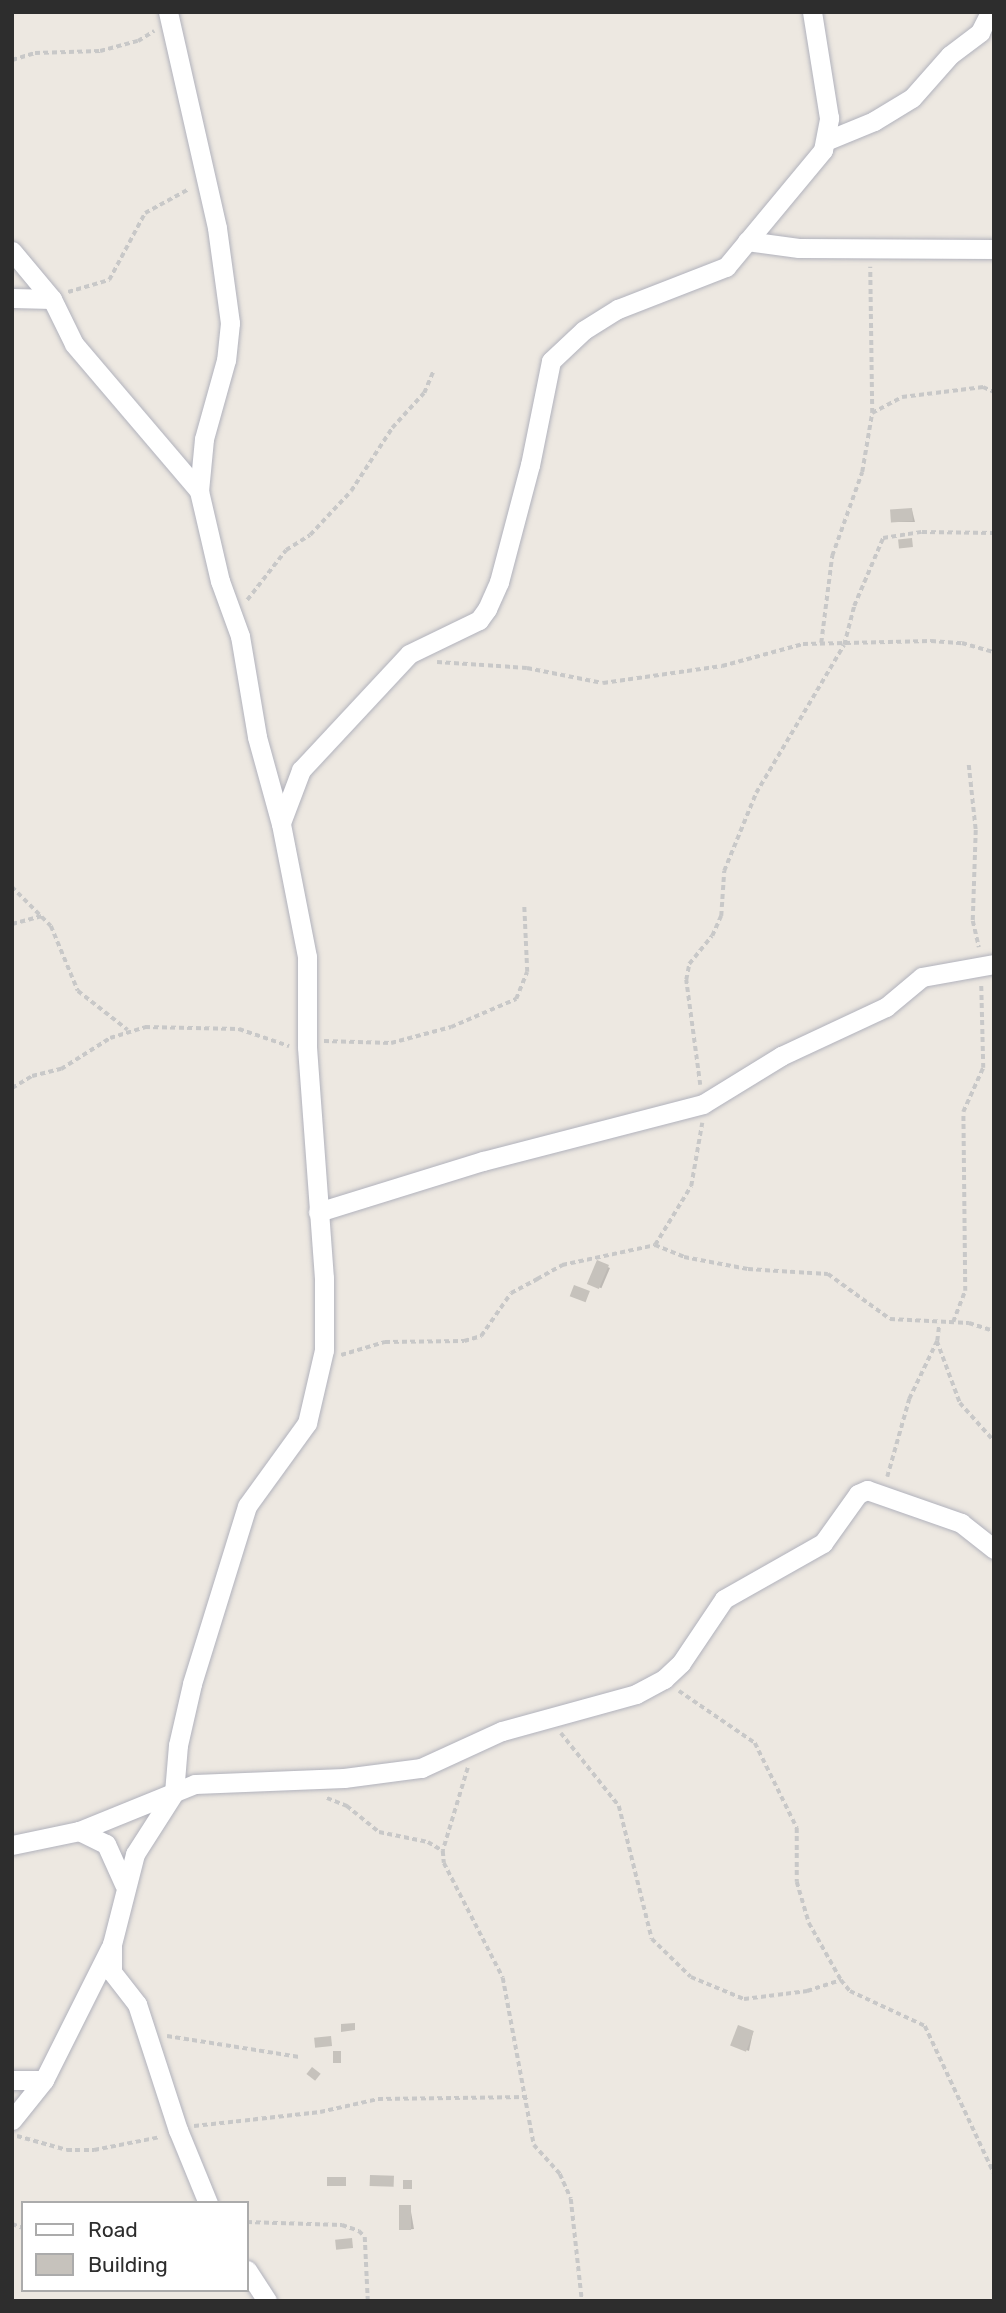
<!DOCTYPE html>
<html>
<head>
<meta charset="utf-8">
<style>
  body { margin:0 }
  #map { position:relative; width:1006px; height:2313px; overflow:hidden; background:#ede8e1; font-family:Rubik,sans-serif }
  div>[style] { position:absolute }
  .shadow>* { inset:0; background:#0003; transform-origin:0 0 }
  .building>* { inset:0; background:#c6c2bc; transform-origin:0 0 }
  .path>* { height:3.5px; margin-top:-1.75px; transform-origin:0; background:repeating-linear-gradient(90deg,#c8c8c8 0 5px,transparent 0 8.5px) }
  .roads { filter:drop-shadow(0 0 2px #b1b2bc) drop-shadow(0 0 2px #b1b2bc) }
  .minor>* { height:19px; margin:-9.5px; padding:0 9.5px; transform-origin:9.5px; border-radius:9.5px; background:#fff }
  span { translate:-50% -50%; white-space:nowrap; text-align:center; line-height:1.15; -webkit-text-stroke:5px #fff; paint-order:stroke }
  .frame { position:absolute; inset:0; border:14px solid #2d2d2d; pointer-events:none }
  .legend { position:absolute; left:21px; top:2201px; width:228px; height:91px; box-sizing:border-box; background:#fff; border:2px solid #ababab; margin:0; padding:9px 12px; list-style:none; font-size:21px; color:#2d2d2d }
  .legend li { display:flex; align-items:center; gap:14px; height:35px }
  .legend b { width:35px; border:2px solid #ababab }
</style>
</head>
<body>
<div id="map">
  <div class="shadow">
    <i style="clip-path:polygon(912px 510px,915px 522px,893px 522px)"></i>
    <i style="left:598px;top:1263px;width:13px;height:22px;rotate:23deg"></i>
    <i style="clip-path:polygon(753px 2032px,749px 2051px,735px 2046px)"></i>
    <i style="clip-path:polygon(410px 2206px,414px 2229px,404px 2230px,402px 2229px)"></i>
  </div>
  <div class="building">
    <i style="left:912px;top:508px;width:13px;height:22px;rotate:86deg"></i>
    <i style="left:912px;top:538px;width:9px;height:14px;rotate:84deg"></i>
    <i style="left:597px;top:1260px;width:13px;height:26px;rotate:23deg"></i>
    <i style="left:574px;top:1285px;width:17px;height:12px;rotate:21deg"></i>
    <i style="clip-path:polygon(355px 2023px,355px 2030px,341px 2032px,341px 2024px)"></i>
    <i style="left:738px;top:2025px;width:17px;height:22px;rotate:21deg"></i>
    <i style="left:331px;top:2036px;width:10px;height:17px;rotate:84deg"></i>
    <i style="left:333px;top:2051px;width:8px;height:12px"></i>
    <i style="left:312px;top:2067px;width:11px;height:9px;rotate:38deg"></i>
    <i style="left:370px;top:2175px;width:24px;height:11px;rotate:2deg"></i>
    <i style="left:327px;top:2177px;width:19px;height:9px"></i>
    <i style="left:403px;top:2180px;width:9px;height:9px"></i>
    <i style="left:399px;top:2205px;width:12px;height:25px"></i>
    <i style="left:352px;top:2238px;width:10px;height:17px;rotate:84deg"></i>
  </div>
  <div class="path">
    <i style="left:12px;top:60px;width:24px;rotate:-17deg"></i>
    <i style="left:35px;top:53px;width:65px;rotate:-1.8deg"></i>
    <i style="left:100px;top:51px;width:39px;rotate:-15deg"></i>
    <i style="left:138px;top:41px;width:19px;rotate:-32deg"></i>
    <i style="left:68px;top:292px;width:43px;rotate:-16.3deg"></i>
    <i style="left:109px;top:280px;width:76px;rotate:-61.8deg"></i>
    <i style="left:145px;top:213px;width:50px;rotate:-28.6deg"></i>
    <i style="left:872px;top:413px;width:34px;rotate:-28deg"></i>
    <i style="left:902px;top:397px;width:82px;rotate:-7deg"></i>
    <i style="left:983px;top:387px;width:12px;rotate:24deg"></i>
    <i style="left:247px;top:600px;width:63px;rotate:-52deg"></i>
    <i style="left:286px;top:550px;width:28px;rotate:-32deg"></i>
    <i style="left:310px;top:535px;width:60px;rotate:-47deg"></i>
    <i style="left:351px;top:491px;width:75px;rotate:-56.9deg"></i>
    <i style="left:392px;top:428px;width:47px;rotate:-47.6deg"></i>
    <i style="left:424px;top:393px;width:23px;rotate:-67deg"></i>
    <i style="left:821px;top:643px;width:88px;rotate:-82.8deg"></i>
    <i style="left:832px;top:556px;width:89px;rotate:-70.3deg"></i>
    <i style="left:862px;top:472px;width:60px;rotate:-80.4deg"></i>
    <i style="left:872px;top:413px;width:146px;rotate:-90.8deg"></i>
    <i style="left:437px;top:662px;width:90px;rotate:3.8deg"></i>
    <i style="left:527px;top:668px;width:77px;rotate:11.2deg"></i>
    <i style="left:603px;top:683px;width:120px;rotate:-8.1deg"></i>
    <i style="left:722px;top:666px;width:84px;rotate:-15.2deg"></i>
    <i style="left:803px;top:644px;width:128px;rotate:-1.3deg"></i>
    <i style="left:931px;top:641px;width:31px;rotate:4deg"></i>
    <i style="left:962px;top:643px;width:33px;rotate:16deg"></i>
    <i style="left:969px;top:765px;width:65px;rotate:83.9deg"></i>
    <i style="left:976px;top:830px;width:91px;rotate:91.9deg"></i>
    <i style="left:973px;top:921px;width:27px;rotate:77deg"></i>
    <i style="left:12px;top:887px;width:55px;rotate:45deg"></i>
    <i style="left:51px;top:926px;width:70px;rotate:67.4deg"></i>
    <i style="left:78px;top:991px;width:63px;rotate:38deg"></i>
    <i style="left:12px;top:924px;width:31px;rotate:-15deg"></i>
    <i style="left:324px;top:1041px;width:67px;rotate:1.7deg"></i>
    <i style="left:391px;top:1043px;width:62px;rotate:-14.9deg"></i>
    <i style="left:451px;top:1027px;width:71px;rotate:-23.3deg"></i>
    <i style="left:516px;top:999px;width:29px;rotate:-68deg"></i>
    <i style="left:527px;top:972px;width:66px;rotate:-92.6deg"></i>
    <i style="left:700px;top:1085px;width:106px;rotate:-97.6deg"></i>
    <i style="left:686px;top:980px;width:16px;rotate:-79deg"></i>
    <i style="left:689px;top:964px;width:36px;rotate:-51deg"></i>
    <i style="left:712px;top:936px;width:22px;rotate:-66deg"></i>
    <i style="left:721px;top:916px;width:45px;rotate:-86.2deg"></i>
    <i style="left:724px;top:871px;width:84px;rotate:-67.7deg"></i>
    <i style="left:756px;top:793px;width:172px;rotate:-59.3deg"></i>
    <i style="left:844px;top:645px;width:40px;rotate:-75.6deg"></i>
    <i style="left:854px;top:606px;width:74px;rotate:-66.9deg"></i>
    <i style="left:883px;top:538px;width:39px;rotate:-9deg"></i>
    <i style="left:922px;top:532px;width:72px;rotate:0.8deg"></i>
    <i style="left:12px;top:1088px;width:23px;rotate:-31deg"></i>
    <i style="left:32px;top:1076px;width:30px;rotate:-14deg"></i>
    <i style="left:61px;top:1069px;width:58px;rotate:-32.3deg"></i>
    <i style="left:110px;top:1038px;width:37px;rotate:-17deg"></i>
    <i style="left:145px;top:1027px;width:94px;rotate:1.2deg"></i>
    <i style="left:239px;top:1029px;width:53px;rotate:18.8deg"></i>
    <i style="left:655px;top:1245px;width:31px;rotate:22deg"></i>
    <i style="left:684px;top:1257px;width:65px;rotate:10.6deg"></i>
    <i style="left:748px;top:1269px;width:80px;rotate:3.6deg"></i>
    <i style="left:828px;top:1274px;width:77px;rotate:36deg"></i>
    <i style="left:890px;top:1319px;width:79px;rotate:2.9deg"></i>
    <i style="left:969px;top:1323px;width:26px;rotate:18deg"></i>
    <i style="left:953px;top:1322px;width:33px;rotate:-69deg"></i>
    <i style="left:965px;top:1291px;width:179px;rotate:-90.6deg"></i>
    <i style="left:963px;top:1112px;width:48px;rotate:-65.6deg"></i>
    <i style="left:983px;top:1068px;width:83px;rotate:-91.4deg"></i>
    <i style="left:937px;top:1341px;width:66px;rotate:69.6deg"></i>
    <i style="left:960px;top:1403px;width:51px;rotate:48.2deg"></i>
    <i style="left:341px;top:1355px;width:46px;rotate:-16.5deg"></i>
    <i style="left:385px;top:1342px;width:79px;rotate:-0.7deg"></i>
    <i style="left:464px;top:1341px;width:18px;rotate:-16deg"></i>
    <i style="left:481px;top:1336px;width:52px;rotate:-55.1deg"></i>
    <i style="left:511px;top:1293px;width:30px;rotate:-28deg"></i>
    <i style="left:537px;top:1279px;width:29px;rotate:-29deg"></i>
    <i style="left:562px;top:1265px;width:95px;rotate:-12.1deg"></i>
    <i style="left:655px;top:1245px;width:69px;rotate:-58.6deg"></i>
    <i style="left:691px;top:1186px;width:64px;rotate:-80.1deg"></i>
    <i style="left:887px;top:1477px;width:81px;rotate:-74.2deg"></i>
    <i style="left:909px;top:1399px;width:64px;rotate:-64.2deg"></i>
    <i style="left:937px;top:1341px;width:17px;rotate:-83deg"></i>
    <i style="left:679px;top:1691px;width:92px;rotate:34.4deg"></i>
    <i style="left:755px;top:1743px;width:95px;rotate:63.7deg"></i>
    <i style="left:797px;top:1828px;width:54px;rotate:90deg"></i>
    <i style="left:797px;top:1882px;width:43px;rotate:73.7deg"></i>
    <i style="left:809px;top:1923px;width:65px;rotate:60.7deg"></i>
    <i style="left:841px;top:1980px;width:14px;rotate:51deg"></i>
    <i style="left:850px;top:1991px;width:83px;rotate:25deg"></i>
    <i style="left:925px;top:2026px;width:162px;rotate:64.9deg"></i>
    <i style="left:561px;top:1733px;width:93px;rotate:51.5deg"></i>
    <i style="left:619px;top:1806px;width:137px;rotate:76.1deg"></i>
    <i style="left:652px;top:1939px;width:54px;rotate:44.3deg"></i>
    <i style="left:691px;top:1977px;width:57px;rotate:22.5deg"></i>
    <i style="left:744px;top:1999px;width:64px;rotate:-7.2deg"></i>
    <i style="left:807px;top:1991px;width:36px;rotate:-18deg"></i>
    <i style="left:468px;top:1768px;width:87px;rotate:106.8deg"></i>
    <i style="left:443px;top:1851px;width:12px;rotate:85deg"></i>
    <i style="left:444px;top:1863px;width:129px;rotate:62.8deg"></i>
    <i style="left:503px;top:1978px;width:170px;rotate:79.5deg"></i>
    <i style="left:534px;top:2145px;width:39px;rotate:48deg"></i>
    <i style="left:560px;top:2174px;width:27px;rotate:66deg"></i>
    <i style="left:571px;top:2199px;width:103px;rotate:83.8deg"></i>
    <i style="left:327px;top:1798px;width:22px;rotate:22deg"></i>
    <i style="left:347px;top:1806px;width:41px;rotate:39.1deg"></i>
    <i style="left:379px;top:1832px;width:50px;rotate:11.5deg"></i>
    <i style="left:428px;top:1842px;width:17px;rotate:31deg"></i>
    <i style="left:167px;top:2036px;width:134px;rotate:9deg"></i>
    <i style="left:194px;top:2126px;width:127px;rotate:-6.3deg"></i>
    <i style="left:320px;top:2112px;width:59px;rotate:-12.6deg"></i>
    <i style="left:378px;top:2099px;width:150px;rotate:-0.8deg"></i>
    <i style="left:17px;top:2136px;width:52px;rotate:15.6deg"></i>
    <i style="left:67px;top:2150px;width:27px"></i>
    <i style="left:94px;top:2150px;width:67px;rotate:-11.1deg"></i>
    <i style="left:247px;top:2222px;width:95px;rotate:1.8deg"></i>
    <i style="left:342px;top:2225px;width:18px;rotate:19deg"></i>
    <i style="left:359px;top:2231px;width:8px;rotate:45deg"></i>
    <i style="left:365px;top:2237px;width:64px;rotate:87.3deg"></i>
    <i style="left:12px;top:2224px;width:12px;rotate:20deg"></i>
  </div>
  <div class="roads">
    <div class="minor">
      <i style="left:168px;top:12px;width:221px;rotate:77.2deg"></i>
      <i style="left:217px;top:228px;width:96px;rotate:82.2deg"></i>
      <i style="left:230px;top:323px;width:37px;rotate:96deg"></i>
      <i style="left:226px;top:360px;width:82px;rotate:105.6deg"></i>
      <i style="left:204px;top:439px;width:52px;rotate:95.5deg"></i>
      <i style="left:199px;top:491px;width:92px;rotate:76.9deg"></i>
      <i style="left:220px;top:581px;width:59px;rotate:70deg"></i>
      <i style="left:240px;top:636px;width:102px;rotate:80.4deg"></i>
      <i style="left:257px;top:737px;width:90px;rotate:74.6deg"></i>
      <i style="left:281px;top:824px;width:136px;rotate:78.9deg"></i>
      <i style="left:307px;top:957px;width:90px;rotate:90deg"></i>
      <i style="left:307px;top:1047px;width:232px;rotate:85.8deg"></i>
      <i style="left:324px;top:1278px;width:72px;rotate:90deg"></i>
      <i style="left:324px;top:1350px;width:75px;rotate:103.1deg"></i>
      <i style="left:307px;top:1423px;width:102px;rotate:125.9deg"></i>
      <i style="left:247px;top:1506px;width:186px;rotate:107.2deg"></i>
      <i style="left:192px;top:1684px;width:63px;rotate:102.9deg"></i>
      <i style="left:178px;top:1745px;width:48px;rotate:94.8deg"></i>
      <i style="left:174px;top:1793px;width:72px;rotate:122.6deg"></i>
      <i style="left:135px;top:1854px;width:93px;rotate:104.3deg"></i>
      <i style="left:112px;top:1944px;width:28px;rotate:90deg"></i>
      <i style="left:112px;top:1972px;width:41px;rotate:52deg"></i>
      <i style="left:137px;top:2004px;width:133px;rotate:72deg"></i>
      <i style="left:178px;top:2130px;width:79px;rotate:67.7deg"></i>
      <i style="left:828px;top:140px;width:50px;rotate:-22.4deg"></i>
      <i style="left:874px;top:121px;width:44px;rotate:-31.2deg"></i>
      <i style="left:912px;top:98px;width:57px;rotate:-48.5deg"></i>
      <i style="left:950px;top:55px;width:38px;rotate:-37deg"></i>
      <i style="left:980px;top:32px;width:22px;rotate:-63deg"></i>
      <i style="left:747px;top:241px;width:52px;rotate:7.7deg"></i>
      <i style="left:799px;top:248px;width:195px;rotate:0.3deg"></i>
      <i style="left:12px;top:251px;width:62px;rotate:50.2deg"></i>
      <i style="left:52px;top:299px;width:50px;rotate:63.9deg"></i>
      <i style="left:74px;top:344px;width:193px;rotate:49.6deg"></i>
      <i style="left:12px;top:298px;width:40px;rotate:1.4deg"></i>
      <i style="left:281px;top:823px;width:57px;rotate:-69.3deg"></i>
      <i style="left:301px;top:770px;width:158px;rotate:-47deg"></i>
      <i style="left:409px;top:654px;width:78px;rotate:-25.9deg"></i>
      <i style="left:479px;top:620px;width:14px;rotate:-54deg"></i>
      <i style="left:487px;top:609px;width:30px;rotate:-66deg"></i>
      <i style="left:499px;top:582px;width:121px;rotate:-75.2deg"></i>
      <i style="left:530px;top:465px;width:106px;rotate:-78.6deg"></i>
      <i style="left:551px;top:361px;width:45px;rotate:-43.2deg"></i>
      <i style="left:584px;top:330px;width:40px;rotate:-32deg"></i>
      <i style="left:618px;top:309px;width:116px;rotate:-21.3deg"></i>
      <i style="left:726px;top:267px;width:152px;rotate:-50.3deg"></i>
      <i style="left:823px;top:150px;width:33px;rotate:-79deg"></i>
      <i style="left:829px;top:118px;width:107px;rotate:-99.1deg"></i>
      <i style="left:318px;top:1212px;width:173px;rotate:-17.2deg"></i>
      <i style="left:483px;top:1161px;width:227px;rotate:-14.5deg"></i>
      <i style="left:703px;top:1104px;width:92px;rotate:-31.6deg"></i>
      <i style="left:781px;top:1056px;width:116px;rotate:-25deg"></i>
      <i style="left:886px;top:1007px;width:47px;rotate:-39.8deg"></i>
      <i style="left:922px;top:977px;width:73px;rotate:-10.2deg"></i>
      <i style="left:79px;top:1831px;width:30px;rotate:26deg"></i>
      <i style="left:106px;top:1844px;width:44px;rotate:65.8deg"></i>
      <i style="left:12px;top:1845px;width:68px;rotate:-11.8deg"></i>
      <i style="left:79px;top:1831px;width:125px;rotate:-22.1deg"></i>
      <i style="left:195px;top:1784px;width:149px;rotate:-2.3deg"></i>
      <i style="left:344px;top:1778px;width:78px;rotate:-7.4deg"></i>
      <i style="left:421px;top:1768px;width:89px;rotate:-24.6deg"></i>
      <i style="left:502px;top:1731px;width:139px;rotate:-15.4deg"></i>
      <i style="left:636px;top:1694px;width:32px;rotate:-28deg"></i>
      <i style="left:664px;top:1679px;width:23px;rotate:-43deg"></i>
      <i style="left:681px;top:1663px;width:77px;rotate:-56.1deg"></i>
      <i style="left:724px;top:1599px;width:114px;rotate:-29.5deg"></i>
      <i style="left:823px;top:1543px;width:60px;rotate:-54.5deg"></i>
      <i style="left:858px;top:1494px;width:10px;rotate:-24deg"></i>
      <i style="left:867px;top:1490px;width:100px;rotate:19.3deg"></i>
      <i style="left:961px;top:1523px;width:42px;rotate:38.2deg"></i>
      <i style="left:12px;top:2080px;width:32px"></i>
      <i style="left:12px;top:2120px;width:51px;rotate:-51.3deg"></i>
      <i style="left:44px;top:2080px;width:148px;rotate:-63.4deg"></i>
      <i style="left:247px;top:2270px;width:37px;rotate:57deg"></i>
    </div>
  </div>
  <div class="frame"></div>
  <ul class="legend">
  <li><b style="height:9px;background:#fff"></b>Road</li>
  <li><b style="height:19px;background:#c6c2bc"></b>Building</li>
  </ul>
</div>
</body>
</html>
